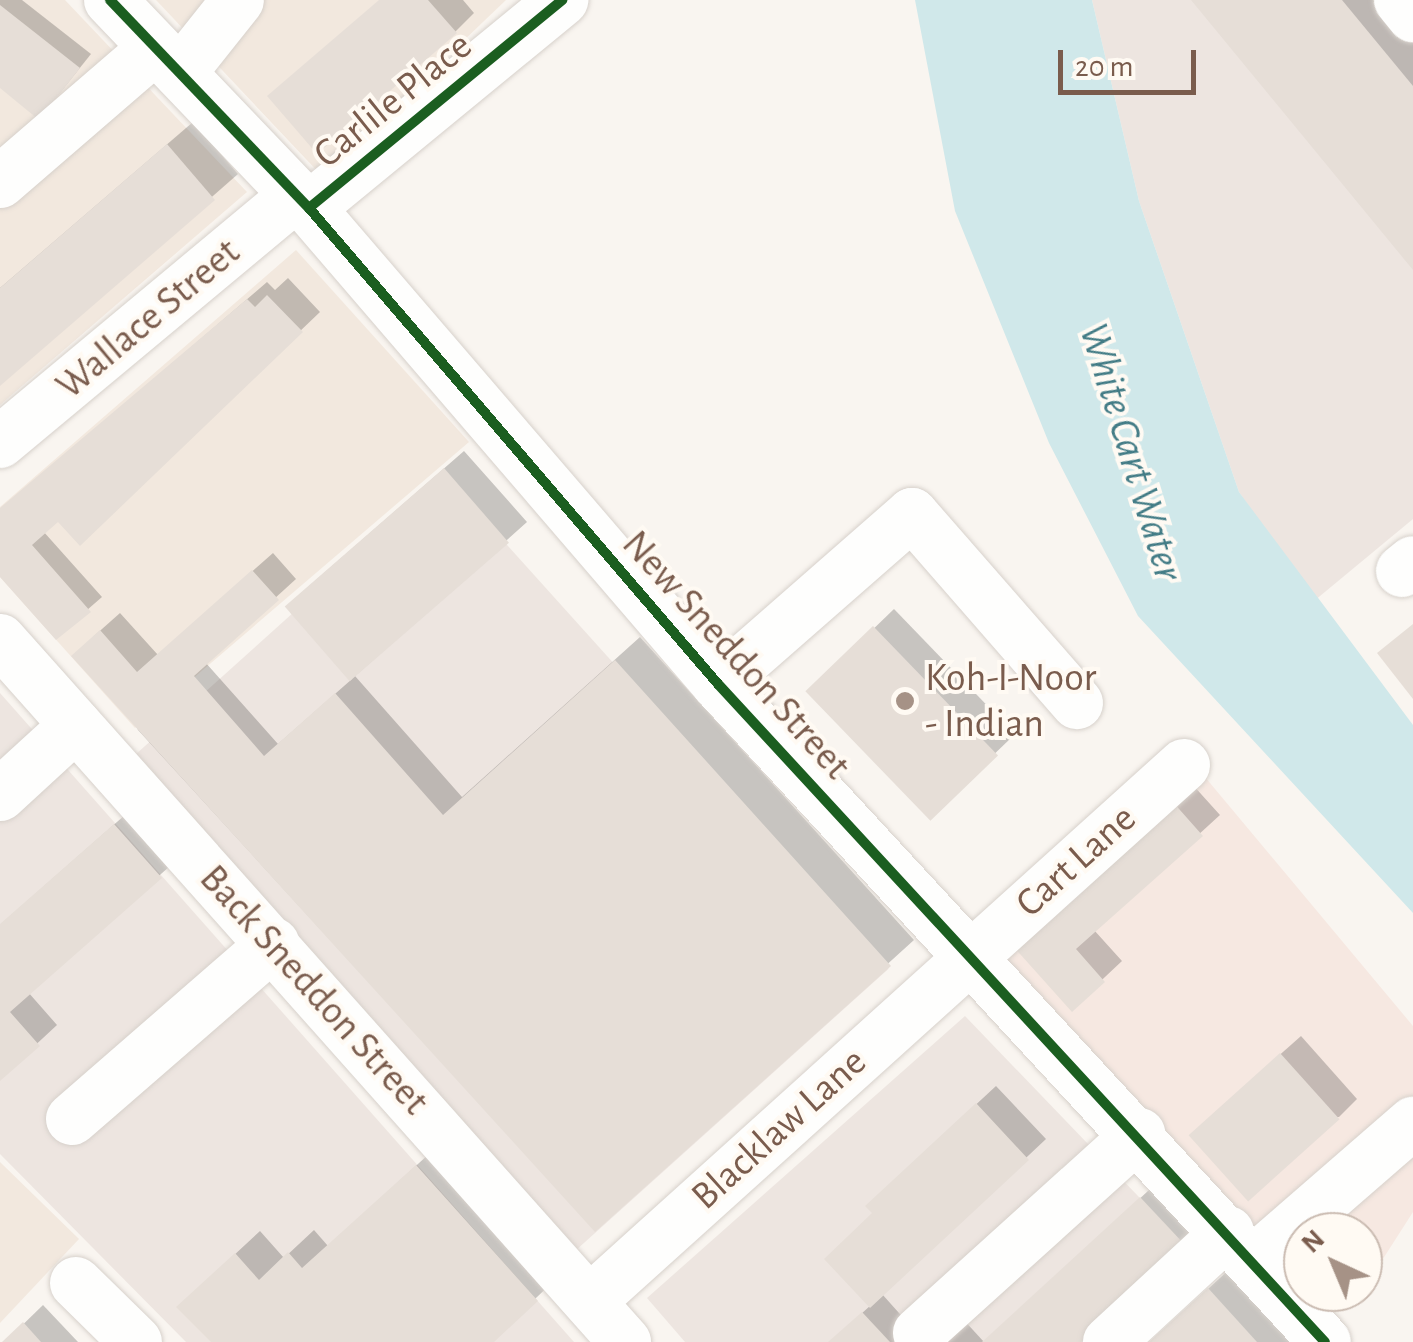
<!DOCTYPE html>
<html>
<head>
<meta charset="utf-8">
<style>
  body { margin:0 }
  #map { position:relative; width:1413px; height:1342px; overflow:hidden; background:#f9f5f0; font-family:"Alegreya Sans",sans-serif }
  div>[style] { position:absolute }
  .residential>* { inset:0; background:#f2e8de }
  .commercial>* { inset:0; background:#f6e8e1 }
  .industrial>* { inset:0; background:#ede5e0; transform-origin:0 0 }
  .water>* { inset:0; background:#d0e8ea }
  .shadow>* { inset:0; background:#0003; transform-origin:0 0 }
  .building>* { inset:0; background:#e6ded7; transform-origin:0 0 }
  .roads { filter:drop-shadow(0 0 2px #d7d1cb) drop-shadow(0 0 2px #d7d1cb) }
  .minor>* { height:52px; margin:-26px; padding:0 26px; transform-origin:26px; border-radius:26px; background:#fefefd }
  .cycleway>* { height:10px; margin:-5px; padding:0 5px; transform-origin:5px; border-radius:5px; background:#1b5e20 }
  .dots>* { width:28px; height:28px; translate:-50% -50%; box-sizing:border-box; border:5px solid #fffaf3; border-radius:50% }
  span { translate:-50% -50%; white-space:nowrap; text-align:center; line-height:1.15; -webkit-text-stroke:8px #fffaf3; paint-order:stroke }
  .street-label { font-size:40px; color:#7a5c4d }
  .poi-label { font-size:40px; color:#7a5c4d }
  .left { translate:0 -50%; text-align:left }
  .water-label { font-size:42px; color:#437c86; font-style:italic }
  .north { position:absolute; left:1283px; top:1212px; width:100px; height:100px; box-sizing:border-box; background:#fffaf3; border:2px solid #cabbb1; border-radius:50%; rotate:316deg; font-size:28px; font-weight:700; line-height:40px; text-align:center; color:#7a5c4d }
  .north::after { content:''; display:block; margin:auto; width:35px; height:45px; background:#a69286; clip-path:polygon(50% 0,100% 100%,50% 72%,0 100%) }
  .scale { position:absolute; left:1058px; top:50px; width:138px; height:45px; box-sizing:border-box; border:5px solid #7a5c4d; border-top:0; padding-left:12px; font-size:30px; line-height:35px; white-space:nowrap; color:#7a5c4d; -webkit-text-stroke:8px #fffaf3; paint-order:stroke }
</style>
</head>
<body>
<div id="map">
  <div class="residential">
    <i style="clip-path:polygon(0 0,65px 0,247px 192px,0 405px)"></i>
    <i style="clip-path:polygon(156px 0,506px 0,322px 176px)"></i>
    <i style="clip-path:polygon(296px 250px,469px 442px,135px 728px,0 577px,0 507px)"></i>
    <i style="clip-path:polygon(0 1162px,79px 1239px,0 1323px)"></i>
  </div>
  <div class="commercial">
    <i style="clip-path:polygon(1200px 771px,1413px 1026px,1413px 1212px,1363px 1290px,1363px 1232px,1303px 1232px,1303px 1280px,1001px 954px)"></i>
  </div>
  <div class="industrial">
    <i style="clip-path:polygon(1092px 0,1413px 0,1413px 519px,1314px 601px,1239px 492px,1139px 201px)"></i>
    <i style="left:445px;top:476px;width:663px;height:419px;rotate:48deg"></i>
    <i style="clip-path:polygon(0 693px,574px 1342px,186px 1342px,0 1154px)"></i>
    <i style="clip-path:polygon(965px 1016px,1186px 1246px,1081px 1342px,685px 1342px,647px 1298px)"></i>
  </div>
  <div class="water">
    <i style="clip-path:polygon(915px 0,1092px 0,1139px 201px,1239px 492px,1413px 725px,1413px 913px,1138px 616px,1049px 443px,955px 211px)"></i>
  </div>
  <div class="shadow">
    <i style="clip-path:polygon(0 0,22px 0,91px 54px,51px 104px,0 85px)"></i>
    <i style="clip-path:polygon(379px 0,463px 0,474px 13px,455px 32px)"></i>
    <i style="clip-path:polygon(1194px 0,1386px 0,1413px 33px,1413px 266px)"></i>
    <i style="clip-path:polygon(193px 122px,238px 174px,0 383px,0 288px)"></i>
    <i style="clip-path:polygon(288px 278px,320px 312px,80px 542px,58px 518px,43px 531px,102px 597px,56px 637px,0 573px,0 511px,267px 282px,275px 290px)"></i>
    <i style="clip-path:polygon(464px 451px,527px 522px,355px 676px,462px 797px,640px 637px,914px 940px,595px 1229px,138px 730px,93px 637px,120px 613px,158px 655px,273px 553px,296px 579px,205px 662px,278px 744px,352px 679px,307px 588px)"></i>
    <i style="left:894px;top:609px;width:174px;height:119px;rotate:46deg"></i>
    <i style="clip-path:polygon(1192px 784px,1220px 815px,1094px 930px,1122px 961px,1072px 1008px,1034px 926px)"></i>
    <i style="clip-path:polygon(134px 807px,179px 858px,28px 992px,57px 1025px,0 1078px,0 925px)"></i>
    <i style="clip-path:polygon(1301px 1036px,1357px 1099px,1339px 1117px,1211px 1116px)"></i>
    <i style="clip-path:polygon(996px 1086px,1046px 1139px,882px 1294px,925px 1342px,830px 1342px,871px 1305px,875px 1213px,887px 1187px)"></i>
    <i style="clip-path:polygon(441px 1143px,560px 1275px,490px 1342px,214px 1342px,204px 1283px,260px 1231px,284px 1258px,314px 1230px,328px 1246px)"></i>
    <i style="clip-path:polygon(1161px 1179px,1203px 1225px,1077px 1342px,984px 1342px)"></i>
    <i style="clip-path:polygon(1233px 1266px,1303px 1342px,1150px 1342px)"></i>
    <i style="clip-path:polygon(43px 1305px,78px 1342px,5px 1342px)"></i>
    <i style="clip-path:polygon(962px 1318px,984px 1342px,936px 1342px)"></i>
  </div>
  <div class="building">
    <i style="clip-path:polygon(379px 0,428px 0,457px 33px,317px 154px,267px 96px)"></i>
    <i style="clip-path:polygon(1191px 0,1342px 0,1413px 86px,1413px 270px)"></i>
    <i style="clip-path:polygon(0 5px,80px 68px,39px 120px,0 88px)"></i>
    <i style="clip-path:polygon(167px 144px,215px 200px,0 386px,0 288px)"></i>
    <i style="clip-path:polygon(267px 295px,303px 332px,80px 546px,58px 522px,32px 545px,91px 612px,56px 640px,0 577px,0 508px,247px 299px,255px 307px)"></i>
    <i style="left:444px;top:468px;width:99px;height:211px;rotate:49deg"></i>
    <i style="clip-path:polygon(252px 570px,279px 600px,194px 676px,264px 756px,335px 693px,443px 815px,615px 660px,891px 966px,595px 1232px,71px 656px,100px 630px,137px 672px)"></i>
    <i style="clip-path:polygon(1413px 624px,1413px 699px,1377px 653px)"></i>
    <i style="left:873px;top:626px;width:180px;height:94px;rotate:46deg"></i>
    <i style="clip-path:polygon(1172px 801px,1203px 836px,1076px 949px,1105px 982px,1072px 1012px,1012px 945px)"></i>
    <i style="clip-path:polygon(114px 824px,162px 878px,10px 1012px,40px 1046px,0 1081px,0 924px)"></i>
    <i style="left:1280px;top:1053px;width:89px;height:123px;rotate:48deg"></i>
    <i style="clip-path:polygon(976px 1103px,1029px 1160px,870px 1308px,824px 1259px,872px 1213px,865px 1206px)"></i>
    <i style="clip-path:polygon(416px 1165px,538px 1301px,494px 1342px,211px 1342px,176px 1307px,235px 1253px,259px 1280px,288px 1252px,302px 1268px)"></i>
    <i style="clip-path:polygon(1140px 1197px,1186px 1246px,1081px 1342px,982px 1342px)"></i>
    <i style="clip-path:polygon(1208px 1288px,1257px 1342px,1149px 1342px)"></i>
    <i style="clip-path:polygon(862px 1312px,890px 1342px,828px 1342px)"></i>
    <i style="clip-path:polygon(23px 1322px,41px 1342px,2px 1342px)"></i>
  </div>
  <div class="roads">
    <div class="minor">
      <i style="left:110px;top:0;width:288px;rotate:46.3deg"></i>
      <i style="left:309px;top:208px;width:628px;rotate:49.33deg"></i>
      <i style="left:718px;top:684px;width:895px;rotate:47.31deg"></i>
      <i style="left:1400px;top:0;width:21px;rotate:51deg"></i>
      <i style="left:180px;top:73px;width:93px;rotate:-51.5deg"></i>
      <i style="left:0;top:182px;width:205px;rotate:-40.8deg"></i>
      <i style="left:309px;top:208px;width:328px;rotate:-39.4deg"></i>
      <i style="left:0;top:442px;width:386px;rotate:-39.8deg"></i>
      <i style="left:1402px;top:571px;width:14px;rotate:-39deg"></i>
      <i style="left:0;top:640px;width:940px;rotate:48.32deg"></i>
      <i style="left:718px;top:684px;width:258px;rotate:-41.2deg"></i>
      <i style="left:912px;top:514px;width:251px;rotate:48.9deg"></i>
      <i style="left:0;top:795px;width:103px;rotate:-42.6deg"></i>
      <i style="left:72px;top:1119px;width:267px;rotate:-41deg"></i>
      <i style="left:1254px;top:1261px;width:211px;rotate:-41deg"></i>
      <i style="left:76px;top:1283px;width:84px;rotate:44.5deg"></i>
      <i style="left:590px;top:1301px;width:800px;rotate:-42.06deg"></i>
      <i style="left:919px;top:1333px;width:297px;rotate:-42.1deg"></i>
      <i style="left:1109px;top:1342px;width:162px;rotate:-42.7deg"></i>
    </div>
  </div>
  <div class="cycleway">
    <i style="left:110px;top:0;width:288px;rotate:46.3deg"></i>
    <i style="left:309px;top:208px;width:628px;rotate:49.33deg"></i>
    <i style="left:718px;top:684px;width:895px;rotate:47.31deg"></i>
    <i style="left:309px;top:208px;width:328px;rotate:-39.4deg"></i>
  </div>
  <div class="dots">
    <i style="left:905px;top:701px;background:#a69286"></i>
  </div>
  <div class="street-label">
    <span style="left:393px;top:100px;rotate:-39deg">Carlile Place</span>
    <span style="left:148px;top:319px;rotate:-40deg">Wallace Street</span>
    <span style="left:736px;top:655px;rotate:48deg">New Sneddon Street</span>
    <span style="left:1076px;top:861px;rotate:-42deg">Cart Lane</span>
    <span style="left:314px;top:990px;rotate:48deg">Back Sneddon Street</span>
    <span style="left:779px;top:1129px;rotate:-42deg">Blacklaw Lane</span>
  </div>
  <div class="poi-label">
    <span class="left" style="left:925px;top:701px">Koh-I-Noor<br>- Indian</span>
  </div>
  <div class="water-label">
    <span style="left:1131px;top:452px;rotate:73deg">White Cart Water</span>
  </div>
  <div class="north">N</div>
  <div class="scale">20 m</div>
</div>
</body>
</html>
